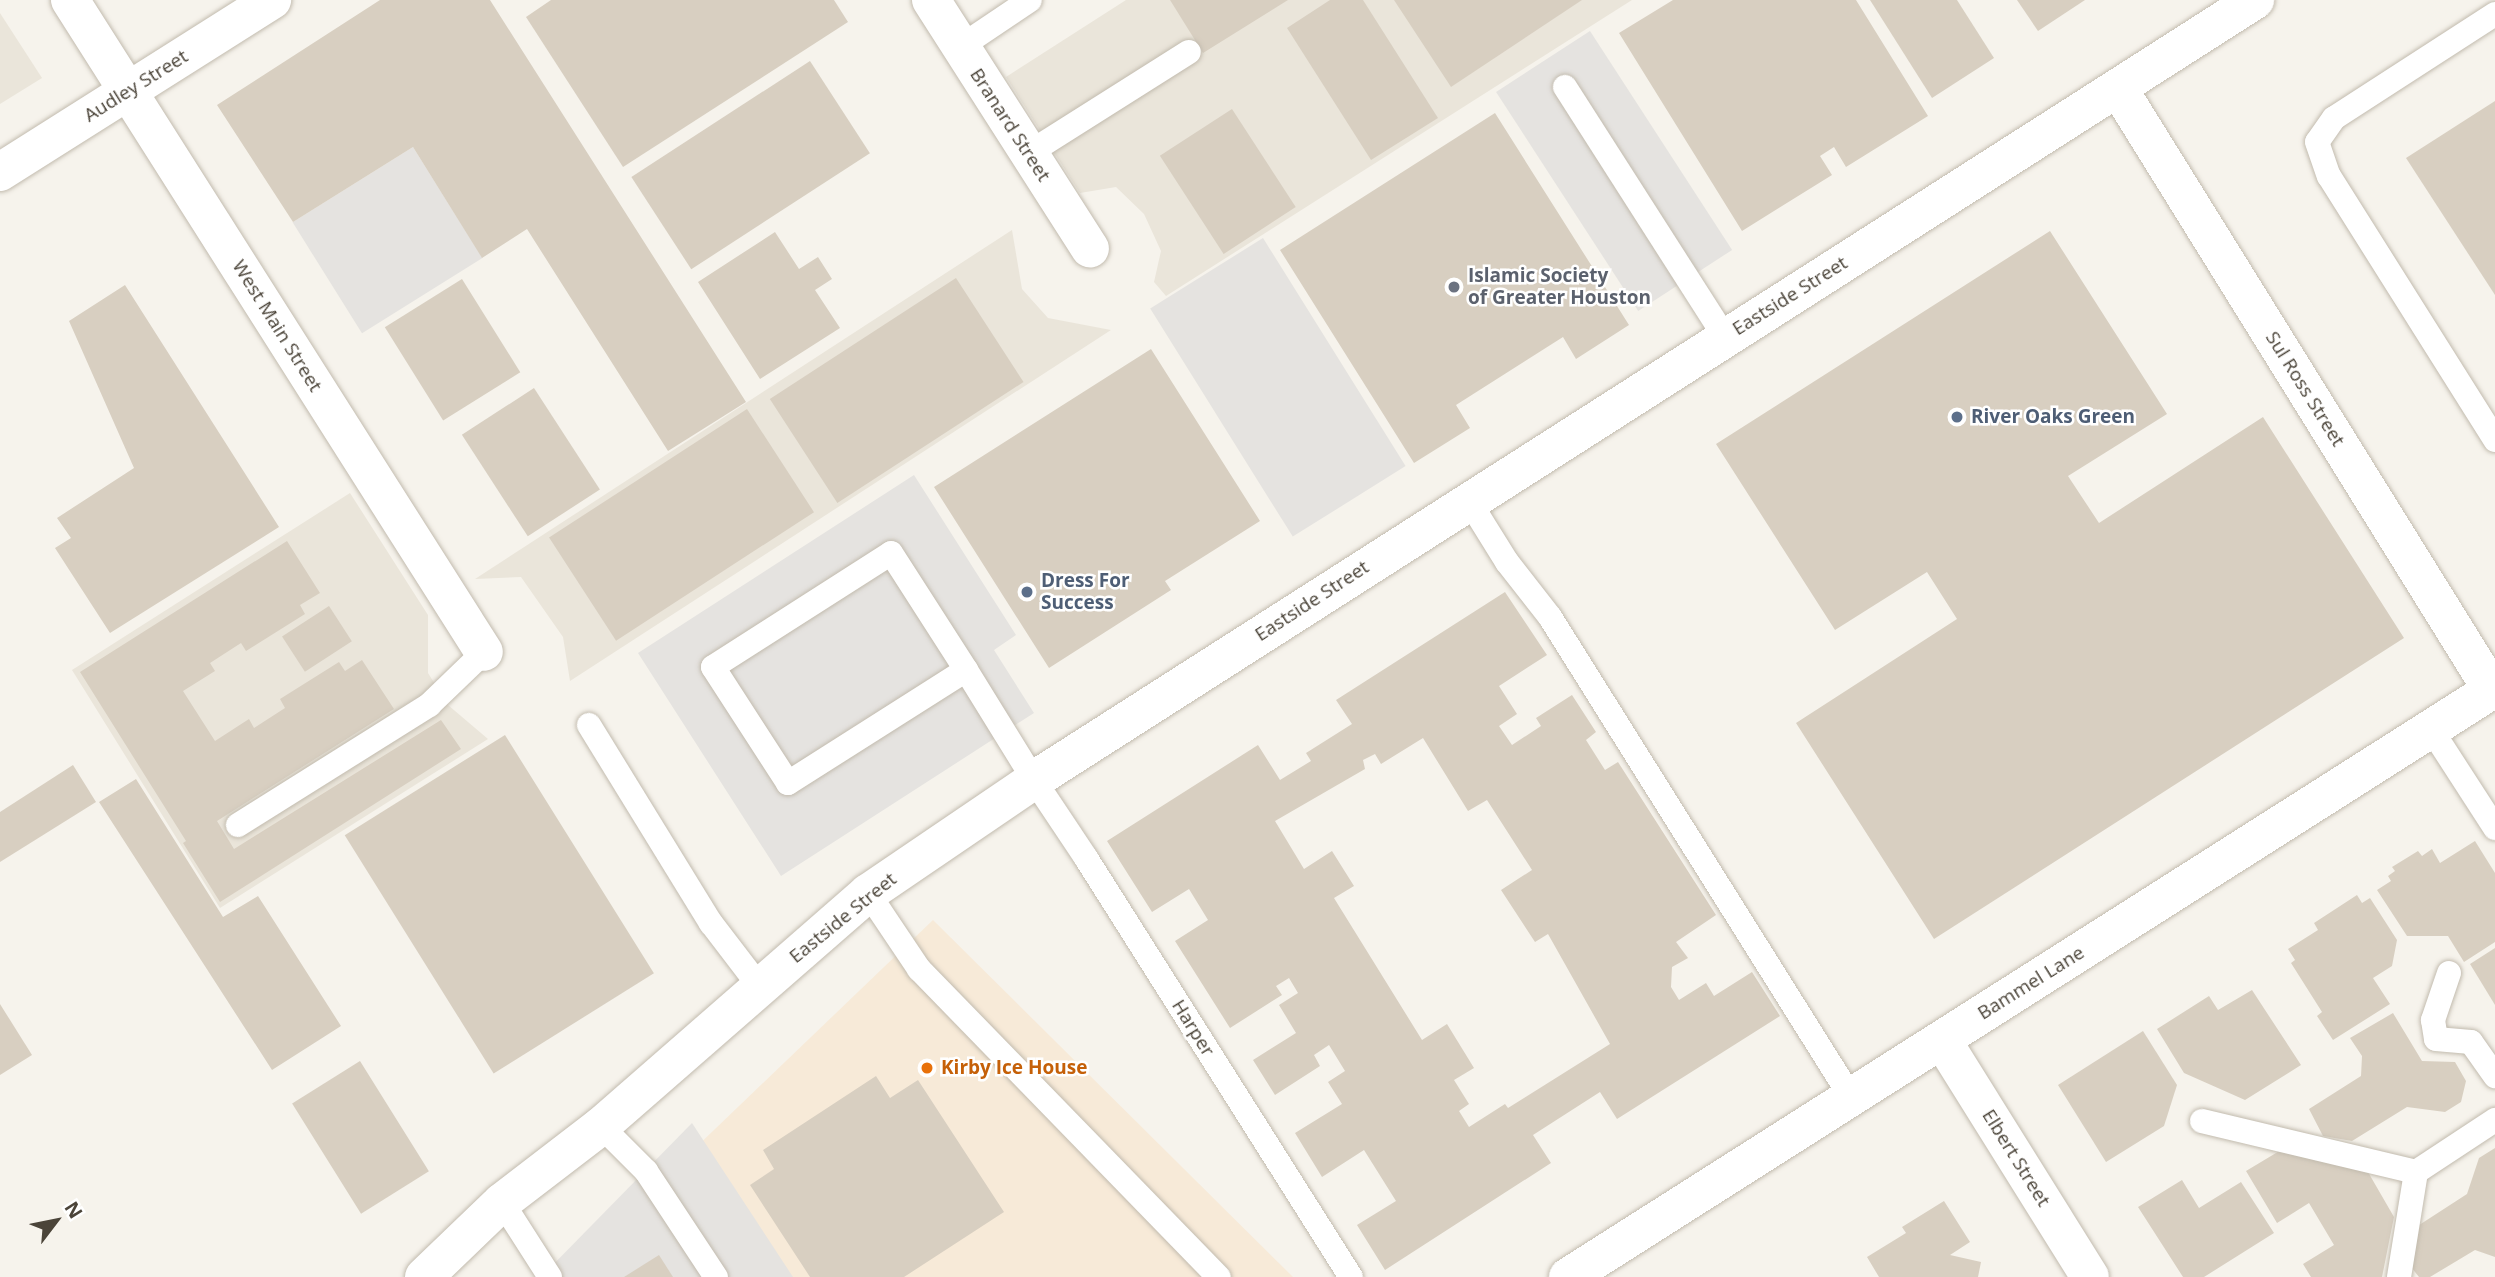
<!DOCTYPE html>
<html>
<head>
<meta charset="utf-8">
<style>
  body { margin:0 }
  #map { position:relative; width:2495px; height:1277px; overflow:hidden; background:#f6f3ec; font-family:"Open Sans",sans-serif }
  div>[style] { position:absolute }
  .residential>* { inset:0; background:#eae5da }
  .commercial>* { inset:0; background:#f7ead8 }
  .parking>* { inset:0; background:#e5e3e0; transform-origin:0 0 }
  .building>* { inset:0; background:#d8cfc1; transform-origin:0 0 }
  .roads { filter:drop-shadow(0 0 2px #c2bbae) drop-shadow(0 0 2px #c2bbae) }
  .service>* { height:24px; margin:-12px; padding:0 12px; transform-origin:12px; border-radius:12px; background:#fff }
  .minor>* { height:38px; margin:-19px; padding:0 19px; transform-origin:19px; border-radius:19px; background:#fff }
  .dots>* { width:19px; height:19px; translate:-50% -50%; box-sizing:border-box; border:4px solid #fff; border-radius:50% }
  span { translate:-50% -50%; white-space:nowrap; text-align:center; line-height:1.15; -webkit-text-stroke:5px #fff; paint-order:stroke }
  .street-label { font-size:19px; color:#4b4439 }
  .worship-label { font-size:19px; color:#5b616d; font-weight:700 }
  .left { translate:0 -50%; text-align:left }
  .service-label { font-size:19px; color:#4e5e75; font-weight:700 }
  .food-label { font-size:19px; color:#c56008; font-weight:700 }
  .north { position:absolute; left:21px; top:1186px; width:70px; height:70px; -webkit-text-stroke:5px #fff; paint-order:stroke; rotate:58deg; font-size:19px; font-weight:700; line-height:28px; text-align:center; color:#4b4439 }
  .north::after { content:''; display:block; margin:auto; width:24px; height:32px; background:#4b4439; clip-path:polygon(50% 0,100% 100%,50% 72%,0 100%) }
</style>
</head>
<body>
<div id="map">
  <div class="residential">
    <i style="clip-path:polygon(1126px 0,1632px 0,1166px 296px,1154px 282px,1161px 251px,1144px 214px,1116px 187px,1080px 193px,1006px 77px)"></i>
    <i style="clip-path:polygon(0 13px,42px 78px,0 104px)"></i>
    <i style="clip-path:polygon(1012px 230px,1022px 289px,1048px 318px,1111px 330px,570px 681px,563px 637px,521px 577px,475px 579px)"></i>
    <i style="clip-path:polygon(350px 493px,428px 615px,428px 673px,448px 705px,488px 739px,220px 908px,72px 670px)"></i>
  </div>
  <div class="commercial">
    <i style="clip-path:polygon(933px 920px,1293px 1277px,567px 1277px,565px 1273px)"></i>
  </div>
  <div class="parking">
    <i style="left:1590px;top:31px;width:261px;height:112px;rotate:57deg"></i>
    <i style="left:413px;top:147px;width:131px;height:142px;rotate:58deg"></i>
    <i style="left:1263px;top:238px;width:269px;height:133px;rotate:58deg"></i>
    <i style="clip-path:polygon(914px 475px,1016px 635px,994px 650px,1034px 713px,781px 876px,638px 653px)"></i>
    <i style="clip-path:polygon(692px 1123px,793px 1277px,541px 1277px)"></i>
  </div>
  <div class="building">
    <i style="clip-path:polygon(380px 0,490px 0,746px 402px,668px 451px,527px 229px,482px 258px,413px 147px,293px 222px,217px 105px)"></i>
    <i style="clip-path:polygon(551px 0,834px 0,848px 22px,623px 167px,526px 17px)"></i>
    <i style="clip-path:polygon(1170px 0,1288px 0,1203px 53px)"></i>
    <i style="clip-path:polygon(1330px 0,1363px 0,1438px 118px,1371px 160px,1287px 28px)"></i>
    <i style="clip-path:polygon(1394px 0,1582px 0,1451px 87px)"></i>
    <i style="clip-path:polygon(1673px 0,1856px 0,1928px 116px,1846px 167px,1834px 147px,1820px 156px,1832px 175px,1742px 231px,1619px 33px)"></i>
    <i style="clip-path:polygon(1870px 0,1957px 0,1994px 58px,1932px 98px)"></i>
    <i style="clip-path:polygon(2017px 0,2085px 0,2038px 31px)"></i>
    <i style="left:810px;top:61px;width:110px;height:213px;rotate:57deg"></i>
    <i style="clip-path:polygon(2495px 101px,2495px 295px,2406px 158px)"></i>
    <i style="left:1232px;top:109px;width:117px;height:86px;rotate:57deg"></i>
    <i style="clip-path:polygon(1495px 113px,1629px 325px,1576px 359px,1563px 337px,1456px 405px,1470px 428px,1414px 463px,1280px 250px)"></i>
    <i style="clip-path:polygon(2050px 231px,2167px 414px,2068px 476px,2099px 523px,2263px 417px,2404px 638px,1934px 939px,1796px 723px,1957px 619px,1927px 572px,1835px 630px,1716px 444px)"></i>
    <i style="clip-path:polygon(775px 232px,799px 269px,818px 257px,832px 279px,815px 290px,840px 328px,760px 379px,698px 282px)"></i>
    <i style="left:956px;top:278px;width:124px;height:222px;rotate:57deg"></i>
    <i style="left:462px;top:279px;width:110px;height:91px;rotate:58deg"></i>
    <i style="clip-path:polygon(125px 285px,279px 527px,110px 633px,55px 548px,71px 538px,57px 518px,134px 468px,69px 321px)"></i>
    <i style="clip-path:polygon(1151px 349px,1260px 521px,1165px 581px,1171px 590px,1049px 668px,934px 487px)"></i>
    <i style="left:534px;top:388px;width:121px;height:86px;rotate:57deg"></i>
    <i style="left:747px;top:409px;width:123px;height:236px;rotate:57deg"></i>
    <i style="clip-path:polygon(287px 541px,320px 593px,300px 605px,305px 614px,246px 651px,241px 643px,210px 663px,215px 671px,183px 691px,215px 741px,249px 719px,254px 728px,285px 708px,280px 699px,339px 662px,345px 671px,362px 660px,394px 709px,217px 821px,234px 849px,441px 720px,461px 749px,220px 902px,183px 843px,186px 841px,80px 672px)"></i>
    <i style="clip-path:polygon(evenodd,1505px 592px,1547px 655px,1499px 686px,1517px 714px,1499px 726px,1512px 745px,1541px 726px,1536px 718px,1572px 695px,1596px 732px,1586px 740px,1605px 770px,1618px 762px,1716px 915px,1676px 942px,1688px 958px,1672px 967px,1671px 987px,1679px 1000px,1706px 983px,1714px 996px,1752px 972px,1780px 1016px,1617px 1119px,1600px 1092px,1533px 1135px,1551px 1163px,1385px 1270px,1357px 1225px,1396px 1201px,1364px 1150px,1322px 1177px,1295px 1133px,1342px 1104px,1328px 1082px,1345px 1071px,1329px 1045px,1314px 1055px,1320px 1066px,1275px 1095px,1253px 1060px,1296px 1033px,1279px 1005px,1298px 993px,1289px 978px,1276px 986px,1282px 995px,1230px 1028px,1175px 941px,1208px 920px,1189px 889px,1152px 912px,1107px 841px,1258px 745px,1280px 780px,1311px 761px,1306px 753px,1352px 724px,1336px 700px,1505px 592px,1423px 738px,1468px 811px,1487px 800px,1532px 870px,1501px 890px,1535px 942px,1548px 934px,1610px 1044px,1508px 1108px,1505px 1104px,1469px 1127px,1459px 1111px,1469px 1104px,1454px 1080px,1474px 1068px,1447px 1024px,1422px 1040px,1334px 898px,1354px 886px,1332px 851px,1304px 869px,1275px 821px,1365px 769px,1363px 760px,1375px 754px,1381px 764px,1423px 738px)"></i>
    <i style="left:329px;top:606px;width:42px;height:56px;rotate:57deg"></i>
    <i style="left:505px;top:735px;width:281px;height:189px;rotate:58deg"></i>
    <i style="clip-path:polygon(73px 765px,96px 802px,0 862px,0 812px)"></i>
    <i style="clip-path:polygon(136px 779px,223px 917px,258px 896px,341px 1026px,272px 1070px,99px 802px)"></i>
    <i style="clip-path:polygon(2475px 841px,2495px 873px,2495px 942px,2464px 962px,2448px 936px,2407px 936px,2377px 890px,2391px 881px,2388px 876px,2395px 871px,2392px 867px,2418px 851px,2422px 856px,2432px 849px,2440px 863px)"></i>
    <i style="clip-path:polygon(2357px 895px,2362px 903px,2370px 898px,2397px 940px,2392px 966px,2373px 978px,2390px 1004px,2333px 1040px,2317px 1016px,2322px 1012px,2291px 963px,2295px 960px,2288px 949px,2318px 930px,2314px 923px)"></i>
    <i style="clip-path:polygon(2495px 948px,2495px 1005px,2470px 964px)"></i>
    <i style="clip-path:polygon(2252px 990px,2301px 1065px,2245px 1100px,2184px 1073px,2157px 1029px,2209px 996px,2218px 1010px)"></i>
    <i style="clip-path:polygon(0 1004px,32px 1055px,0 1075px)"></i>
    <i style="clip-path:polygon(2393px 1013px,2422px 1061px,2455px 1062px,2466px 1081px,2461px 1102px,2445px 1112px,2407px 1107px,2352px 1141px,2323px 1136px,2309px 1109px,2361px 1076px,2362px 1056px,2350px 1038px)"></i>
    <i style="clip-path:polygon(2143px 1031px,2177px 1085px,2164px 1126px,2106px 1162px,2058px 1085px)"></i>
    <i style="left:360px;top:1061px;width:130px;height:80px;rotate:58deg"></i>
    <i style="clip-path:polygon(876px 1076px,890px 1098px,918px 1080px,1004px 1212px,904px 1277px,810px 1277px,750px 1185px,774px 1169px,763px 1150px)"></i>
    <i style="clip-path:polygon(2286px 1147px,2368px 1172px,2394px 1217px,2382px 1277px,2311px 1277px,2303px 1264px,2334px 1245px,2309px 1203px,2277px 1223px,2246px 1171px)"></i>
    <i style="clip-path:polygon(2495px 1148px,2495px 1257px,2475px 1250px,2430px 1277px,2419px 1277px,2404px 1258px,2413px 1229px,2467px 1194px,2479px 1158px)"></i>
    <i style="clip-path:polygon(2182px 1180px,2199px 1208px,2241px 1182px,2274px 1233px,2204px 1277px,2183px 1277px,2138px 1207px)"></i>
    <i style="clip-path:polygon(1944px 1201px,1970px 1242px,1950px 1255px,1981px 1262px,1978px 1277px,1879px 1277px,1867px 1257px,1906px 1233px,1902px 1227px)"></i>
    <i style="clip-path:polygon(659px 1255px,673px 1277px,624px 1277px)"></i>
  </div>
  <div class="roads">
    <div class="service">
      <i style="left:2495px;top:14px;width:192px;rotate:147.1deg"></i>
      <i style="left:2334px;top:118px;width:29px;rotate:125deg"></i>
      <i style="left:2317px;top:142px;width:36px;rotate:71deg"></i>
      <i style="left:2329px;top:176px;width:312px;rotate:57.8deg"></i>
      <i style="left:960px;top:47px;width:84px;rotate:-33.9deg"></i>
      <i style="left:1565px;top:87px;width:297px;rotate:57.4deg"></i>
      <i style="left:1029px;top:153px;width:189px;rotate:-32.3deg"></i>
      <i style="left:1469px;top:501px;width:72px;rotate:58.1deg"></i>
      <i style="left:1507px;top:562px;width:70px;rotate:52deg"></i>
      <i style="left:1550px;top:617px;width:567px;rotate:57.91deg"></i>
      <i style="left:966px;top:670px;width:211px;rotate:147.6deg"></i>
      <i style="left:788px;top:783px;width:138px;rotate:-122.9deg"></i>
      <i style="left:713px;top:667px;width:211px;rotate:-32.6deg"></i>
      <i style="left:891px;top:553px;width:139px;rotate:57.3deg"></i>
      <i style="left:966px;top:670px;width:129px;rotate:58.3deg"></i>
      <i style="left:1034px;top:780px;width:94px;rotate:56.3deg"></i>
      <i style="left:1086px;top:858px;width:496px;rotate:57.7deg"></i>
      <i style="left:589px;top:725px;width:233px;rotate:58.4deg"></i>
      <i style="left:711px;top:923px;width:81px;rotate:52.6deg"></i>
      <i style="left:2431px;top:729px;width:118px;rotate:57.1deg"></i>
      <i style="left:238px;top:825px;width:226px;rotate:-32.1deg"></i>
      <i style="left:429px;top:705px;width:76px;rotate:-43.9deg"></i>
      <i style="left:868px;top:893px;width:92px;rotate:56.1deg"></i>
      <i style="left:919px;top:969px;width:430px;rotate:45.8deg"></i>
      <i style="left:2449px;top:973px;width:50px;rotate:108.8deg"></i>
      <i style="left:2433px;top:1020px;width:19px;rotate:81deg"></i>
      <i style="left:2436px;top:1039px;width:35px;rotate:5deg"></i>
      <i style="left:2471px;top:1042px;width:42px;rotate:54.8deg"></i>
      <i style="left:2202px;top:1121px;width:220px;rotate:13.4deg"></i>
      <i style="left:601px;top:1126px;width:64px;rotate:45deg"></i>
      <i style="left:646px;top:1171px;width:127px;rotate:56.6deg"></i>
      <i style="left:502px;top:1202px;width:89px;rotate:57.4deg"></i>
      <i style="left:2399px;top:1277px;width:106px;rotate:-80.8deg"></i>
      <i style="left:2416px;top:1172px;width:95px;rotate:-33.4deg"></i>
    </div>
    <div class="minor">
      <i style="left:70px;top:0;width:772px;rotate:57.59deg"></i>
      <i style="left:931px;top:0;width:295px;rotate:57.4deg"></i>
      <i style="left:2118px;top:88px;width:709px;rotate:58.15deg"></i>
      <i style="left:0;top:172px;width:322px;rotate:-32.3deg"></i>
      <i style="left:1942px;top:1040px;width:279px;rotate:58deg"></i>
      <i style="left:424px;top:1277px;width:108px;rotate:-43.9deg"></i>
      <i style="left:502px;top:1202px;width:125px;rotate:-37.5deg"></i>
      <i style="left:601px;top:1126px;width:354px;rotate:-41.1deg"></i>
      <i style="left:868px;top:893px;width:201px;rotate:-34.2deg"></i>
      <i style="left:1034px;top:780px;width:1449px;rotate:-32.57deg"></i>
      <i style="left:1568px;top:1277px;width:1098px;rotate:-32.43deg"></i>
    </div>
  </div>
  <div class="dots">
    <i style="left:1454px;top:287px;background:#6b7280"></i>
    <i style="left:1957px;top:417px;background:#5c6f8a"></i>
    <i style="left:1027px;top:592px;background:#5c6f8a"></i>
    <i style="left:927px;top:1068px;background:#e8710a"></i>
  </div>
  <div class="street-label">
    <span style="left:136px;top:86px;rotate:-32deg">Audley Street</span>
    <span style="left:1010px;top:125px;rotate:57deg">Branard Street</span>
    <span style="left:1790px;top:296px;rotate:-32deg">Eastside Street</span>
    <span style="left:277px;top:326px;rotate:58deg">West Main Street</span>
    <span style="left:2305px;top:389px;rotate:58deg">Sul Ross Street</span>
    <span style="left:1312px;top:601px;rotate:-33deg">Eastside Street</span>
    <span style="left:843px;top:918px;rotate:-39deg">Eastside Street</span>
    <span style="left:2031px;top:983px;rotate:-32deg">Bammel Lane</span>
    <span style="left:1193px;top:1028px;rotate:58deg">Harper</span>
    <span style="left:2016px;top:1158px;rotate:58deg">Elbert Street</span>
  </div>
  <div class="worship-label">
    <span class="left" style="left:1468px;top:287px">Islamic Society<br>of Greater Houston</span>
  </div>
  <div class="service-label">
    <span class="left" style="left:1971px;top:417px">River Oaks Green</span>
    <span class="left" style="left:1041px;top:592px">Dress For<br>Success</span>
  </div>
  <div class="food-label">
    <span class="left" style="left:941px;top:1068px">Kirby Ice House</span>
  </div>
  <div class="north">N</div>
</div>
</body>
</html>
